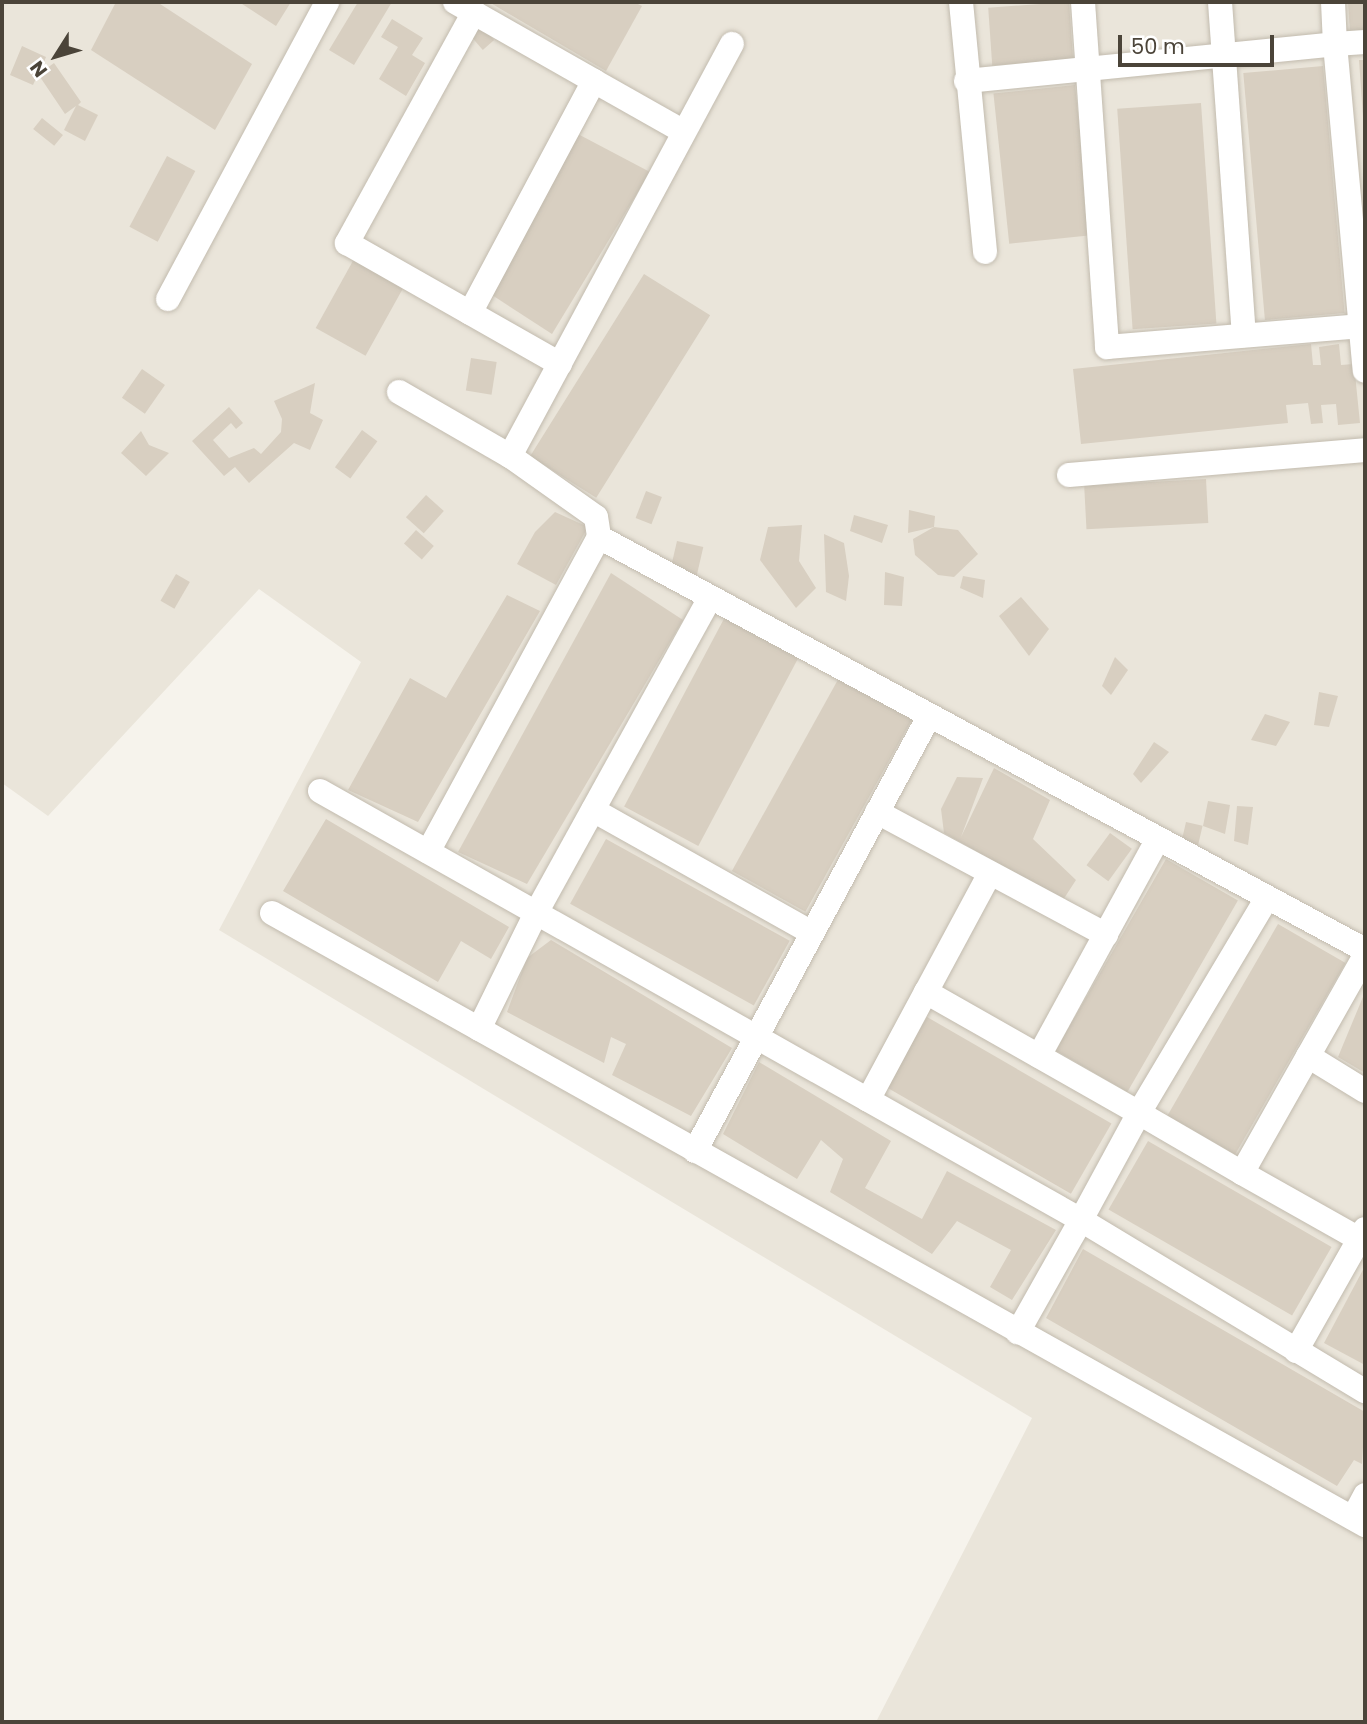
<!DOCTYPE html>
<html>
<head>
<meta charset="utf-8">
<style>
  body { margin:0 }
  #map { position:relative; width:1367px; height:1724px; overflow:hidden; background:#f6f3ec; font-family:Poppins,sans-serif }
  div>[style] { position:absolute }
  .residential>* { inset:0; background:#eae5da }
  .building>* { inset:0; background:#d8cfc1; transform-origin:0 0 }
  .roads { filter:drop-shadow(0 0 2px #c2bbae) drop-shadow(0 0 2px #c2bbae) }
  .street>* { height:24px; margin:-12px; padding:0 12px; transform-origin:12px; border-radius:12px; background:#fff }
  span { translate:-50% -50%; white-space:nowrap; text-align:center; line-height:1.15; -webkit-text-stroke:5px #fff; paint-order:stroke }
  .frame { position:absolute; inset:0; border:4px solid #4b4439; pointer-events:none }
  .north { position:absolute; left:21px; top:21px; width:70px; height:70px; -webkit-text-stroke:5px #fff; paint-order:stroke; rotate:233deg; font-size:19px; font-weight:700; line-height:28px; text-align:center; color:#4b4439 }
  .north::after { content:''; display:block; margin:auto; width:24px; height:32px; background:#4b4439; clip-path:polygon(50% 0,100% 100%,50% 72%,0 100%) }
  .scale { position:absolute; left:1118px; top:35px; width:156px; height:32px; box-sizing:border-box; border:4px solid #4b4439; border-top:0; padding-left:9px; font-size:21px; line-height:24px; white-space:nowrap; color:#4b4439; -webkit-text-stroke:5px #fff; paint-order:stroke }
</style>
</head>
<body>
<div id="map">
  <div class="residential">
    <i style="clip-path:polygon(2px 2px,1365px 2px,1365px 1722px,876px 1722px,1032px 1418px,219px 930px,361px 662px,259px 589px,48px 816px,2px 783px)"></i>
  </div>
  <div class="building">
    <i style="clip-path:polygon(116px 2px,157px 2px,252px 64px,215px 130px,91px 50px)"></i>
    <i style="clip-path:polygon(239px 2px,291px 2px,276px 26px)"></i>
    <i style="clip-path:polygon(358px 2px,392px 2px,354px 65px,329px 50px)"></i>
    <i style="clip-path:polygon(489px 2px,634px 2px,642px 6px,606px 71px)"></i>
    <i style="left:1069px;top:2px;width:58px;height:81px;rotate:86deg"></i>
    <i style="clip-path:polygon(1348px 2px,1365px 2px,1365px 31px,1350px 32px)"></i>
    <i style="clip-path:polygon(392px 19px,423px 38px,412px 55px,425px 63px,406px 96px,379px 79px,398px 47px,381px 37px)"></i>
    <i style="left:481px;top:25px;width:20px;height:15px;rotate:49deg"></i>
    <i style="clip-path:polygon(22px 46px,46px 57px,39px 74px,54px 63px,81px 102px,78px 105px,98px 115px,85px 141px,64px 130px,76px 106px,65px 114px,38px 74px,33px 85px,10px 75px)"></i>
    <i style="clip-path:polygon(1359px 60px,1365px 60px,1365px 117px,1363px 117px)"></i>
    <i style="left:1323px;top:66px;width:248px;height:80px;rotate:85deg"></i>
    <i style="left:1075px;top:85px;width:151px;height:82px;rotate:84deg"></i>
    <i style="left:1201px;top:103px;width:221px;height:84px;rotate:86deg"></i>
    <i style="left:42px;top:118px;width:27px;height:14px;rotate:39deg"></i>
    <i style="clip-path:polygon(576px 133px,650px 172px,552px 334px,492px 295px)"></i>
    <i style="left:167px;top:156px;width:32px;height:80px;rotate:28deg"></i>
    <i style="left:354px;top:259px;width:57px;height:79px;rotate:29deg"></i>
    <i style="left:644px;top:274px;width:78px;height:215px;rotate:32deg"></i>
    <i style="clip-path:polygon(1311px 344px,1313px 365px,1321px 365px,1319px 347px,1339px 344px,1341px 365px,1354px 364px,1360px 423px,1338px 425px,1336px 404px,1321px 405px,1323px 423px,1311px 424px,1308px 403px,1286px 405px,1288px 423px,1081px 444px,1073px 369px)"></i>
    <i style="left:471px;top:358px;width:26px;height:33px;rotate:9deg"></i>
    <i style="left:142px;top:369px;width:28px;height:35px;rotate:35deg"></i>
    <i style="clip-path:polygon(315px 383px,310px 413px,323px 420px,310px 450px,294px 443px,249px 483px,235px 467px,224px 476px,192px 441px,229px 407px,243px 423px,236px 429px,231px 423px,213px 440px,229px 458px,254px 448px,261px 454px,281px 432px,282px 419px,274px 401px)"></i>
    <i style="left:362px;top:430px;width:19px;height:46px;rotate:36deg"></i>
    <i style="clip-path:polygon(141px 431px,149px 445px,169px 453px,146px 476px,121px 453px)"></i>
    <i style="left:1206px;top:479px;width:44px;height:122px;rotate:87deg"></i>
    <i style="left:646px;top:491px;width:17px;height:29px;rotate:21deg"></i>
    <i style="left:426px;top:495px;width:24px;height:30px;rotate:42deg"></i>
    <i style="clip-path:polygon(909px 510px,935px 516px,934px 527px,908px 533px)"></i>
    <i style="clip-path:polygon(555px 512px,588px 527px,556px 585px,517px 564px,535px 532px)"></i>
    <i style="clip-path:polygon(854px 515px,888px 525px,882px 543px,850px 531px)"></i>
    <i style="clip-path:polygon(802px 525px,799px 561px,816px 588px,796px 608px,760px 560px,768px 527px)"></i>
    <i style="clip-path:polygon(934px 527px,958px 530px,978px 554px,954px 577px,938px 575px,915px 555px,913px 539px)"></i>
    <i style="left:416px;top:530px;width:24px;height:18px;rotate:42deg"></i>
    <i style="clip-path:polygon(824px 534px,844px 543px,849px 576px,846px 601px,826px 592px)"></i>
    <i style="left:677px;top:541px;width:27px;height:30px;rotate:13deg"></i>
    <i style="clip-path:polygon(885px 572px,904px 577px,902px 606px,884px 605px)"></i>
    <i style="clip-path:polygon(611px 573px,683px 620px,527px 884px,458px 852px)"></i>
    <i style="left:176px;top:574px;width:16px;height:31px;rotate:30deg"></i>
    <i style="clip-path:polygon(963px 576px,985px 580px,983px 598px,960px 588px)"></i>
    <i style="clip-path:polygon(507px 595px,540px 611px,418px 822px,348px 790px,410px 678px,446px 698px)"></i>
    <i style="clip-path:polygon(1021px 597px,1049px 629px,1029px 656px,999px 616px)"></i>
    <i style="left:726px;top:615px;width:84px;height:217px;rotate:28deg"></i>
    <i style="clip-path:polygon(1115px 657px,1128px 670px,1111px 695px,1102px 686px)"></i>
    <i style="left:840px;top:676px;width:84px;height:223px;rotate:29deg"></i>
    <i style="clip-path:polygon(1319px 692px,1338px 696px,1329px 727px,1314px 725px)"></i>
    <i style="clip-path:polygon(1265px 714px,1290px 722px,1276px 746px,1251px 740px)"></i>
    <i style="clip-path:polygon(1154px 742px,1169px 752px,1141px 783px,1133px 774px)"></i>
    <i style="clip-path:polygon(994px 768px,1050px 800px,1033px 839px,1076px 880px,1063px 900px,944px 833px,941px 809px,957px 777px,983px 778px,961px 837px)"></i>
    <i style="clip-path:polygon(1208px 801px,1230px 805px,1225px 834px,1203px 826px)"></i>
    <i style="clip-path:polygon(1237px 806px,1253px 807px,1248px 845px,1234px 841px)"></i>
    <i style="clip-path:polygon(326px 819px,509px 927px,491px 959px,461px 941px,438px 982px,283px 891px)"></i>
    <i style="left:1186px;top:822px;width:17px;height:20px;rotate:13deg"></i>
    <i style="left:1110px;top:833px;width:27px;height:40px;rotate:36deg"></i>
    <i style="left:606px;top:839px;width:210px;height:74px;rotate:29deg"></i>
    <i style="left:1166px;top:859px;width:83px;height:221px;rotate:30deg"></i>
    <i style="left:1278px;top:924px;width:78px;height:221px;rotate:30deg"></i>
    <i style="clip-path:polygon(551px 940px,732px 1048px,691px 1116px,612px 1075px,626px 1044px,611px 1037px,604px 1063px,507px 1012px,527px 958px)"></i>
    <i style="clip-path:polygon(1365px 992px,1365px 1073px,1338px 1057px)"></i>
    <i style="left:927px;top:1017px;width:213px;height:81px;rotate:30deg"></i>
    <i style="clip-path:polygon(759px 1062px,891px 1141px,865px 1188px,922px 1219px,947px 1171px,1056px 1230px,1012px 1300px,990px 1287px,1011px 1250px,957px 1221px,932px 1254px,830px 1192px,843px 1159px,821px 1140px,797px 1179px,723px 1134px)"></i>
    <i style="left:1148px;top:1141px;width:212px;height:79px;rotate:30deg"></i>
    <i style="clip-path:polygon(1083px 1249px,1365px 1412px,1362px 1464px,1354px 1460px,1337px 1486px,1046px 1318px)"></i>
    <i style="clip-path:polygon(1365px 1266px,1365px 1365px,1324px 1343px)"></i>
  </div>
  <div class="roads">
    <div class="street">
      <i style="left:455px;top:2px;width:160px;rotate:29.6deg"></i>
      <i style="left:961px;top:2px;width:251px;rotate:84.5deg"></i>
      <i style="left:1083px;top:2px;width:346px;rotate:86deg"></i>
      <i style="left:1107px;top:347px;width:259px;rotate:-4.7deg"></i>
      <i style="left:1220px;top:2px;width:334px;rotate:85.9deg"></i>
      <i style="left:1333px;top:2px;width:42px;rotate:87.3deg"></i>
      <i style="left:1335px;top:44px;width:30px;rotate:-4deg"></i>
      <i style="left:474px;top:12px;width:264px;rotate:118.8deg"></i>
      <i style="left:347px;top:243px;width:245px;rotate:29.6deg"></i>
      <i style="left:966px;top:81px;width:371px;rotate:-5.7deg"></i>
      <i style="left:1335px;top:44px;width:328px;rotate:84.8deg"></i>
      <i style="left:168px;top:299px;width:337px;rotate:-61.8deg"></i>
      <i style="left:470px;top:313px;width:263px;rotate:-61.9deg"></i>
      <i style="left:594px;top:81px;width:103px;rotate:29.5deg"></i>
      <i style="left:399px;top:392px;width:128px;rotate:30deg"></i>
      <i style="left:510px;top:456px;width:105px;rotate:35.3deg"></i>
      <i style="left:596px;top:517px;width:20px;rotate:81deg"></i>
      <i style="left:599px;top:537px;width:358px;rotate:118.5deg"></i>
      <i style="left:510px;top:456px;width:468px;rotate:-61.7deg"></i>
      <i style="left:1069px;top:475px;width:297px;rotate:-4.8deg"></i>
      <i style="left:599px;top:537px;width:870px;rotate:28.33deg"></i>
      <i style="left:320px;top:791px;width:874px;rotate:29.41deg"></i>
      <i style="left:1081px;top:1220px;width:129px;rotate:119.4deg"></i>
      <i style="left:593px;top:810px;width:251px;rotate:29.3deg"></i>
      <i style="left:877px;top:812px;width:260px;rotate:28.2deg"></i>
      <i style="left:1267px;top:898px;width:250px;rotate:120.8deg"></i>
      <i style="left:1139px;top:1113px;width:119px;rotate:30.2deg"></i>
      <i style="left:1242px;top:1173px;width:249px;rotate:-60.5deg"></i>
      <i style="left:272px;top:913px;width:1253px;rotate:29.25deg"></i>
      <i style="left:926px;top:992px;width:135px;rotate:-61.7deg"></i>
      <i style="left:479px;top:1029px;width:129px;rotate:-63.8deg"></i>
      <i style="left:536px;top:913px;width:360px;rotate:-61.1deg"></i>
      <i style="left:1039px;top:1056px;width:247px;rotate:-61.3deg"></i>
      <i style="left:1308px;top:1056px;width:67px;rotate:31.6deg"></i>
      <i style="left:868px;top:1100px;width:123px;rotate:-61.8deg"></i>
      <i style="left:926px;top:992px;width:245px;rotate:29.6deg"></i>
      <i style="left:1139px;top:1113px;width:122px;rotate:118.5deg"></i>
      <i style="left:1081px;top:1220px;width:332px;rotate:31.1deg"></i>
      <i style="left:695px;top:1151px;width:495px;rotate:-61.7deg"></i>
      <i style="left:1242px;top:1173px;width:134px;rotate:29.4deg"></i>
      <i style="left:1296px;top:1351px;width:140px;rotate:-60.5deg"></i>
      <i style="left:1353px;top:1518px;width:26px;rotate:-62deg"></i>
    </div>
  </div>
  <div class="frame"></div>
  <div class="north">N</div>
  <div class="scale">50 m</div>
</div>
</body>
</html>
